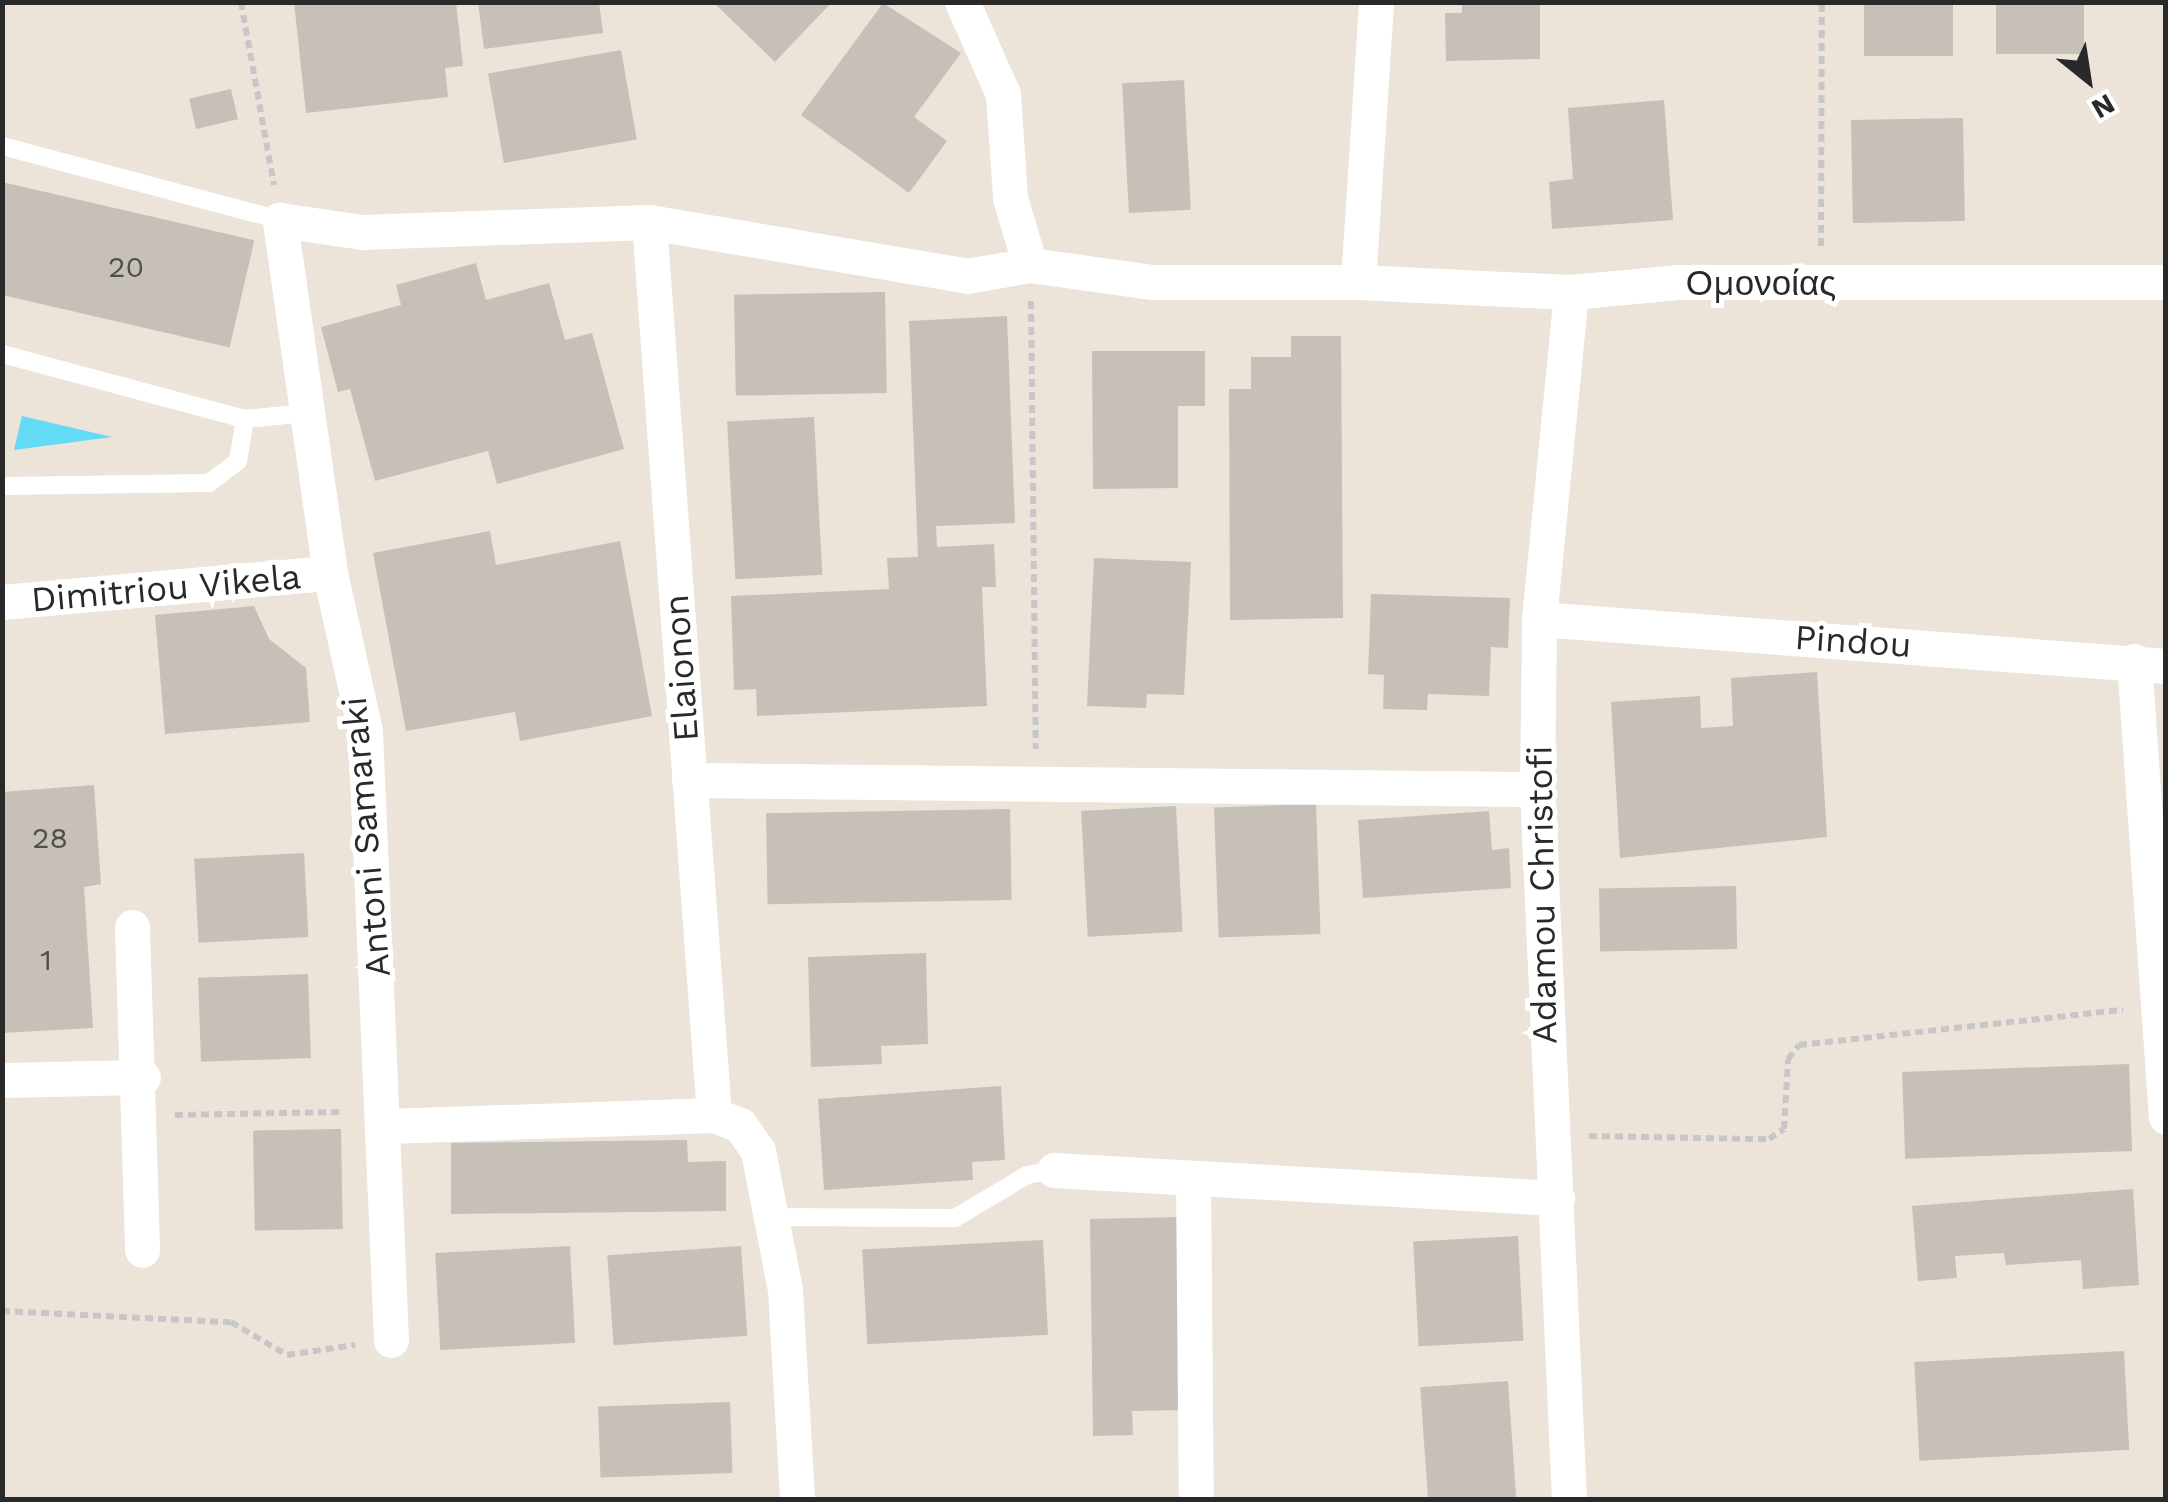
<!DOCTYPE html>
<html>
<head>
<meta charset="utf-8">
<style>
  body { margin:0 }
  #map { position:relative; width:2168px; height:1502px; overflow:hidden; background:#ece3d9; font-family:"Work Sans",sans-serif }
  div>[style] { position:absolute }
  .water>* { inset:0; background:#63dbf7 }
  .building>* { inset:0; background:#c7c0b9; transform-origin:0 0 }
  .path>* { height:6px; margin-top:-3px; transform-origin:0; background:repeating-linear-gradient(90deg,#c7c7c7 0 8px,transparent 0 13px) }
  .service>* { height:18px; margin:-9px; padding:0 9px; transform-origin:9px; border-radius:9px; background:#fff }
  .minor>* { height:35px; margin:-17.5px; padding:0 17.5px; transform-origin:17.5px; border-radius:17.5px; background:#fff }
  span { translate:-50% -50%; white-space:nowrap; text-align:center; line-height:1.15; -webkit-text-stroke:10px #fff; paint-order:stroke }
  .number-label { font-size:30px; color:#504f4d }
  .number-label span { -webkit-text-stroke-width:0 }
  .street-label { font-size:35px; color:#292929 }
  .frame { position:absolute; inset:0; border:5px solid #292929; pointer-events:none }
  .north { position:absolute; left:2038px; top:30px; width:100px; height:100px; -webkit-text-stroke:8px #fff; paint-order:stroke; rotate:150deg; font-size:28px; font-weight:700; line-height:40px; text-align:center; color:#292929 }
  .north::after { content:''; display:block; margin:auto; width:35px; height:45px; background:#292929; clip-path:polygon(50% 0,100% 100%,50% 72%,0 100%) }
</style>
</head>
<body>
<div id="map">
  <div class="water">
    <i style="clip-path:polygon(22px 416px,112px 437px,14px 450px)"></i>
  </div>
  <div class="building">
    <i style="clip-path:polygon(294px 2px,456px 2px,463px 66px,445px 68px,448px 97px,306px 113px)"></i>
    <i style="clip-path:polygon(478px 2px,599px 2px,603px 33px,484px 49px)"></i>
    <i style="clip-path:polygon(713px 2px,832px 2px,775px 62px)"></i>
    <i style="clip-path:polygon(1462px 2px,1540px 2px,1540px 59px,1446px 61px,1445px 13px,1462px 13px)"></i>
    <i style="left:1864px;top:2px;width:89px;height:54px"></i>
    <i style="left:1996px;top:2px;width:88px;height:52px"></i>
    <i style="clip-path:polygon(883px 3px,961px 53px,914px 117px,947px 141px,909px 193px,801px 115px)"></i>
    <i style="left:621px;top:50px;width:91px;height:135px;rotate:80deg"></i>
    <i style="left:1184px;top:80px;width:130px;height:62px;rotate:87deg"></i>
    <i style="left:231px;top:89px;width:31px;height:43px;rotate:77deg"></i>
    <i style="clip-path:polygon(1664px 100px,1673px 220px,1552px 229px,1549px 182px,1573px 179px,1568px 108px)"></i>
    <i style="left:1963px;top:118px;width:103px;height:112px;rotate:89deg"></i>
    <i style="left:2px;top:182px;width:259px;height:110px;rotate:13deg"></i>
    <i style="clip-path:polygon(476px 263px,486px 300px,549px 283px,565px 340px,592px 333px,624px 449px,497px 484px,488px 451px,375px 481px,350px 389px,338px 392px,321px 327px,401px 305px,396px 285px)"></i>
    <i style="left:885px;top:292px;width:101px;height:151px;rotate:89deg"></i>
    <i style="clip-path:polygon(1007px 316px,1015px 523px,936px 526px,937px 547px,994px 544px,996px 587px,982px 587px,987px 706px,757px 716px,756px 689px,734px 690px,731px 596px,889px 589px,887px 558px,918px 557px,909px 321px)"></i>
    <i style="clip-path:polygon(1291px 336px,1341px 336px,1343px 618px,1230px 620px,1229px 389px,1251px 389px,1251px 357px,1291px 357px)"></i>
    <i style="clip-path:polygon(1092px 351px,1205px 351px,1205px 406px,1178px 406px,1178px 488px,1093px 489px)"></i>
    <i style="left:814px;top:417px;width:158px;height:87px;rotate:87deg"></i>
    <i style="clip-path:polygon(490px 531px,496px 565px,620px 541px,652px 716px,520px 741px,515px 712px,406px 731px,373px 553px)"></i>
    <i style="clip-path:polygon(1094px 558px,1191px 562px,1184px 695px,1147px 694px,1146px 708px,1087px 706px)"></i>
    <i style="clip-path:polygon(1371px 594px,1510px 598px,1508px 648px,1491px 647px,1489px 696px,1428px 694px,1427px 710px,1383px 709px,1384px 675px,1368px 674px)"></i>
    <i style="clip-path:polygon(254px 606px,269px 639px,306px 668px,310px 722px,165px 734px,155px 615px)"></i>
    <i style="clip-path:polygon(1817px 672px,1827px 837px,1620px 858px,1611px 702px,1700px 696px,1701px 728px,1733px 726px,1731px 678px)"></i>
    <i style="clip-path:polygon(94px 785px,101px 884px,84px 887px,93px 1028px,2px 1033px,2px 792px)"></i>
    <i style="left:1316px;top:804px;width:130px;height:102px;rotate:88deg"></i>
    <i style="left:1176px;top:806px;width:126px;height:95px;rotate:87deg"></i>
    <i style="left:1010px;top:809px;width:91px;height:244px;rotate:89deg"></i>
    <i style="clip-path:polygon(1489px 811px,1492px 850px,1509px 848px,1511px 888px,1363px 898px,1358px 820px)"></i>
    <i style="left:304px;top:853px;width:84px;height:110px;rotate:87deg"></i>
    <i style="left:1736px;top:886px;width:63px;height:137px;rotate:89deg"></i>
    <i style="clip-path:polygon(926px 953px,928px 1044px,881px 1046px,882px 1064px,811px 1067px,808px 957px)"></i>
    <i style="left:308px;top:974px;width:84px;height:110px;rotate:88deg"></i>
    <i style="left:2129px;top:1064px;width:87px;height:227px;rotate:88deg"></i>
    <i style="clip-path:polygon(1001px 1086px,1005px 1160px,972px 1162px,973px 1180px,824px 1190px,818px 1099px)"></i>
    <i style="left:341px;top:1129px;width:100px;height:88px;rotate:89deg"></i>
    <i style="clip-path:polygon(687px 1140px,688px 1162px,726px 1161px,726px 1211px,451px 1214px,451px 1143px)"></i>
    <i style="clip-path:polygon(2133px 1189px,2139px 1285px,2083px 1289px,2081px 1260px,2006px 1265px,2004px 1253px,1955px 1256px,1957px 1278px,1918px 1281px,1912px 1206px)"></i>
    <i style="clip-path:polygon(1183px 1217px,1185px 1410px,1132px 1411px,1133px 1435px,1093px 1436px,1090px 1219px)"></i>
    <i style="left:1518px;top:1236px;width:105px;height:105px;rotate:87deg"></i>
    <i style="left:1043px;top:1240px;width:95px;height:181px;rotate:87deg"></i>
    <i style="left:570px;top:1246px;width:97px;height:135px;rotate:87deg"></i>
    <i style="left:741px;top:1246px;width:90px;height:134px;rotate:86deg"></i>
    <i style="left:2124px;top:1351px;width:99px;height:210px;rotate:87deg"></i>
    <i style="left:1508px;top:1381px;width:119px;height:88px;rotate:86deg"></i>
    <i style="left:730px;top:1402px;width:71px;height:132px;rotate:88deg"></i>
  </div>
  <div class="path">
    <i style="left:241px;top:2px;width:186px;rotate:79.8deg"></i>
    <i style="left:1821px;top:246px;width:244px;rotate:-89.8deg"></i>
    <i style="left:1031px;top:301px;width:448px;rotate:89.4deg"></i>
    <i style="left:175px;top:1115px;width:168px;rotate:-1deg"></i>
    <i style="left:1589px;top:1136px;width:180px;rotate:1deg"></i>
    <i style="left:1769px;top:1139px;width:18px;rotate:-34deg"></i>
    <i style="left:1784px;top:1129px;width:70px;rotate:-86.7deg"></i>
    <i style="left:1788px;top:1059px;width:18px;rotate:-52deg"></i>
    <i style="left:1799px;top:1045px;width:326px;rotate:-6.2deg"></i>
    <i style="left:2px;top:1311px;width:229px;rotate:2.8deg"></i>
    <i style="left:231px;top:1322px;width:65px;rotate:30.5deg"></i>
    <i style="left:287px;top:1355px;width:69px;rotate:-8.4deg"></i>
  </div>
  <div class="service">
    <i style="left:2px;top:146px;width:288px;rotate:14.9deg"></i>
    <i style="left:2px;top:354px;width:252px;rotate:15deg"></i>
    <i style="left:245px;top:419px;width:62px;rotate:-5.5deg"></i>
    <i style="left:2px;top:486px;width:207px;rotate:-0.8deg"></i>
    <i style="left:209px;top:483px;width:36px;rotate:-37deg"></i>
    <i style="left:238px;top:461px;width:43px;rotate:-80.5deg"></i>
    <i style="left:771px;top:1217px;width:184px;rotate:0.3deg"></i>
    <i style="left:955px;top:1218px;width:84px;rotate:-30.8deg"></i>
    <i style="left:1027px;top:1175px;width:27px;rotate:-10deg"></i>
  </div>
  <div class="minor">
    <i style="left:962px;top:2px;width:101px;rotate:66deg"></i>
    <i style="left:1003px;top:94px;width:104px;rotate:86.1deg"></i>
    <i style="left:1010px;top:198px;width:70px;rotate:73.4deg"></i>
    <i style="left:1030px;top:265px;width:124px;rotate:7.9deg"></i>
    <i style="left:1153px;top:282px;width:205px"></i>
    <i style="left:1358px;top:282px;width:281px;rotate:-86.3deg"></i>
    <i style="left:649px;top:222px;width:895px;rotate:85.84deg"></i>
    <i style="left:1358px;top:282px;width:213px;rotate:2.7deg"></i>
    <i style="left:1571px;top:292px;width:107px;rotate:-5.3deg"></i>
    <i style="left:1678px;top:282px;width:488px"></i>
    <i style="left:2px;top:602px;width:329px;rotate:-5.1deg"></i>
    <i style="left:1539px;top:619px;width:629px;rotate:4.29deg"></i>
    <i style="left:2134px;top:661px;width:457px;rotate:86deg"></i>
    <i style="left:689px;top:780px;width:848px;rotate:0.61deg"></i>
    <i style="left:132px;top:927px;width:323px;rotate:88.2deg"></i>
    <i style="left:2px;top:1080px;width:141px;rotate:-1.2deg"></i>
    <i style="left:385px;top:1126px;width:329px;rotate:-1.9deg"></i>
    <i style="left:714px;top:1115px;width:28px;rotate:21deg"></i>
    <i style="left:740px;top:1125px;width:32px;rotate:55deg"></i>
    <i style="left:758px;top:1151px;width:142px;rotate:79deg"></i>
    <i style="left:785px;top:1290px;width:210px;rotate:86.7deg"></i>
    <i style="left:1054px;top:1170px;width:504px;rotate:3.19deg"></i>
    <i style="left:1193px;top:1178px;width:322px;rotate:89.5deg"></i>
    <i style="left:391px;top:1340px;width:610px;rotate:-92.44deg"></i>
    <i style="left:365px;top:731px;width:162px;rotate:-102.5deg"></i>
    <i style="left:330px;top:573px;width:357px;rotate:-98.1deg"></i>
    <i style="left:280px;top:220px;width:83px;rotate:8.3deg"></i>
    <i style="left:362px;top:232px;width:287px;rotate:-2deg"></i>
    <i style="left:649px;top:222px;width:323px;rotate:9.6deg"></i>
    <i style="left:967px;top:276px;width:64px;rotate:-9.9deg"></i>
    <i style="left:1569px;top:1500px;width:712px;rotate:-92.58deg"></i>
    <i style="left:1537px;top:789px;width:170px;rotate:-89.3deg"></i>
    <i style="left:1539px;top:619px;width:329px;rotate:-84.4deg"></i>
  </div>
  <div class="number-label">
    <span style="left:126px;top:267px">20</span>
    <span style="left:50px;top:838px">28</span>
    <span style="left:46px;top:960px">1</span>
  </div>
  <div class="street-label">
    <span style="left:1761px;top:283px">Ομονοίας</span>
    <span style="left:166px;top:588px;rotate:-5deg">Dimitriou Vikela</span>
    <span style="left:1853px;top:641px;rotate:4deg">Pindou</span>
    <span style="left:681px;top:668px;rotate:-94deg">Elaionon</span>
    <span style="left:366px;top:837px;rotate:-95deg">Antoni Samaraki</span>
    <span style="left:1542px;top:895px;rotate:-91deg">Adamou Christofi</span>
  </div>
  <div class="frame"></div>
  <div class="north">N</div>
</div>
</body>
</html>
